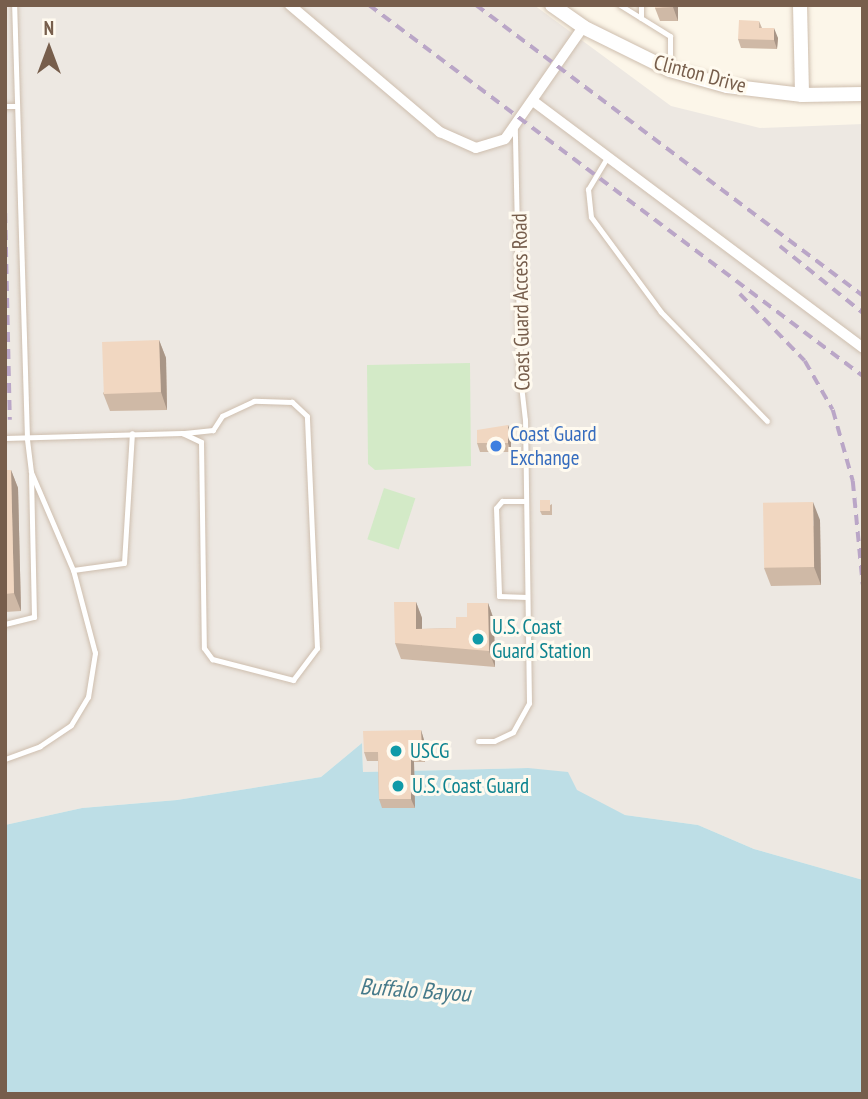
<!DOCTYPE html>
<html>
<head>
<meta charset="utf-8">
<style>
  body { margin:0 }
  #map { position:relative; width:868px; height:1099px; overflow:hidden; background:#fcf6e9; font-family:"PT Sans Narrow",sans-serif }
  div>[style] { position:absolute }
  .industrial>* { inset:0; background:#ede8e2 }
  .green>* { inset:0; background:#d3eac7; transform-origin:0 0 }
  .water>* { inset:0; background:#bddee6 }
  .roads { filter:drop-shadow(0 0 2px #cebeae) drop-shadow(0 0 2px #cebeae) }
  .lane>* { height:5px; margin:-2.5px; padding:0 2.5px; transform-origin:2.5px; border-radius:2.5px; background:#fff }
  .street>* { height:10px; margin:-5px; padding:0 5px; transform-origin:5px; border-radius:5px; background:#fff }
  .secondary>* { height:14px; margin:-7px; padding:0 7px; transform-origin:7px; border-radius:7px; background:#fff }
  .rail>* { height:3.5px; margin-top:-1.75px; transform-origin:0; background:repeating-linear-gradient(90deg,#baa6c7 0 10px,transparent 0 17px) }
  .wall>* { inset:0; background:#cfb9a6 }
  .shaded-wall>* { inset:0; background:#a99687 }
  .building>* { inset:0; background:#f1d7c1; transform-origin:0 0 }
  .dots>* { width:19px; height:19px; translate:-50% -50%; box-sizing:border-box; border:4px solid #fffaef; border-radius:50% }
  span { translate:-50% -50%; white-space:nowrap; text-align:center; line-height:1.15; -webkit-text-stroke:6px #fffaef; paint-order:stroke }
  .street-label { font-size:21px; color:#775e4c }
  .shop-label { font-size:21px; color:#366cbe }
  .left { translate:0 -50%; text-align:left }
  .culture-label { font-size:21px; color:#0d838f }
  .water-label { font-size:23px; color:#467a8a; font-style:italic }
  .frame { position:absolute; inset:0; border:7px solid #775e4c; pointer-events:none }
  .north { position:absolute; left:14px; top:14px; width:70px; height:70px; -webkit-text-stroke:5px #fffaef; paint-order:stroke; rotate:0deg; font-size:19px; font-weight:700; line-height:28px; text-align:center; color:#775e4c }
  .north::after { content:''; display:block; margin:auto; width:24px; height:32px; background:#775e4c; clip-path:polygon(50% 0,100% 100%,50% 72%,0 100%) }
</style>
</head>
<body>
<div id="map">
  <div class="industrial">
    <i style="clip-path:polygon(5px 5px,534px 5px,671px 106px,760px 128px,863px 124px,863px 880px,754px 849px,698px 825px,625px 815px,526px 768px,363px 772px,362px 743px,321px 777px,177px 800px,82px 808px,5px 825px)"></i>
  </div>
  <div class="green">
    <i style="clip-path:polygon(470px 363px,471px 466px,375px 470px,368px 464px,367px 365px)"></i>
    <i style="left:384px;top:488px;width:33px;height:54px;rotate:18deg"></i>
  </div>
  <div class="water">
    <i style="clip-path:polygon(362px 743px,363px 772px,528px 768px,568px 772px,577px 790px,625px 815px,698px 825px,754px 849px,863px 880px,863px 1094px,5px 1094px,5px 825px,82px 808px,177px 800px,321px 777px)"></i>
  </div>
  <div class="roads">
    <div class="lane">
      <i style="left:620px;top:5px;width:59px;rotate:31.8deg"></i>
      <i style="left:670px;top:36px;width:31px;rotate:90deg"></i>
      <i style="left:641px;top:5px;width:13px;rotate:90deg"></i>
      <i style="left:5px;top:106px;width:12px"></i>
      <i style="left:608px;top:156px;width:39px;rotate:121deg"></i>
      <i style="left:588px;top:189px;width:28px;rotate:84deg"></i>
      <i style="left:591px;top:217px;width:118px;rotate:53.6deg"></i>
      <i style="left:661px;top:312px;width:152px;rotate:45.8deg"></i>
      <i style="left:5px;top:438px;width:177px;rotate:-1.6deg"></i>
      <i style="left:182px;top:433px;width:21px;rotate:25deg"></i>
      <i style="left:201px;top:442px;width:206px;rotate:89.2deg"></i>
      <i style="left:204px;top:648px;width:14px;rotate:54deg"></i>
      <i style="left:212px;top:659px;width:84px;rotate:14.5deg"></i>
      <i style="left:293px;top:680px;width:40px;rotate:-53deg"></i>
      <i style="left:317px;top:648px;width:232px;rotate:-92.5deg"></i>
      <i style="left:307px;top:416px;width:21px;rotate:-137deg"></i>
      <i style="left:292px;top:402px;width:38px;rotate:-178deg"></i>
      <i style="left:254px;top:401px;width:35px;rotate:155deg"></i>
      <i style="left:222px;top:416px;width:17px;rotate:123deg"></i>
      <i style="left:213px;top:430px;width:31px;rotate:174deg"></i>
      <i style="left:526px;top:501px;width:24px;rotate:180deg"></i>
      <i style="left:502px;top:501px;width:9px;rotate:131deg"></i>
      <i style="left:496px;top:508px;width:88px;rotate:88deg"></i>
      <i style="left:499px;top:596px;width:28px;rotate:2deg"></i>
      <i style="left:73px;top:570px;width:51px;rotate:-7.8deg"></i>
      <i style="left:124px;top:563px;width:130px;rotate:-86.5deg"></i>
      <i style="left:5px;top:624px;width:30px;rotate:-14deg"></i>
      <i style="left:34px;top:617px;width:142px;rotate:-91.2deg"></i>
      <i style="left:478px;top:741px;width:16px"></i>
      <i style="left:494px;top:741px;width:21px;rotate:-25deg"></i>
      <i style="left:513px;top:732px;width:33px;rotate:-61deg"></i>
      <i style="left:529px;top:703px;width:283px;rotate:-90.8deg"></i>
      <i style="left:525px;top:420px;width:44px;rotate:-96.5deg"></i>
      <i style="left:520px;top:376px;width:248px;rotate:-91.2deg"></i>
      <i style="left:5px;top:759px;width:37px;rotate:-20deg"></i>
      <i style="left:40px;top:746px;width:37px;rotate:-34deg"></i>
      <i style="left:71px;top:725px;width:33px;rotate:-59deg"></i>
      <i style="left:88px;top:697px;width:45px;rotate:-81deg"></i>
      <i style="left:95px;top:653px;width:86px;rotate:-104.8deg"></i>
      <i style="left:73px;top:570px;width:107px;rotate:-113.2deg"></i>
      <i style="left:31px;top:472px;width:34px;rotate:-97deg"></i>
      <i style="left:27px;top:438px;width:433px;rotate:-91.7deg"></i>
    </div>
    <div class="street">
      <i style="left:290px;top:5px;width:197px;rotate:40.3deg"></i>
      <i style="left:440px;top:132px;width:39px;rotate:24deg"></i>
      <i style="left:476px;top:148px;width:30px;rotate:-17deg"></i>
      <i style="left:505px;top:139px;width:136px;rotate:-55.1deg"></i>
      <i style="left:533px;top:101px;width:412px;rotate:36.8deg"></i>
    </div>
    <div class="secondary">
      <i style="left:552px;top:5px;width:38px;rotate:35deg"></i>
      <i style="left:583px;top:27px;width:97px;rotate:26.3deg"></i>
      <i style="left:670px;top:70px;width:59px;rotate:15.7deg"></i>
      <i style="left:727px;top:86px;width:76px;rotate:6.8deg"></i>
      <i style="left:802px;top:95px;width:61px;rotate:-0.9deg"></i>
      <i style="left:800px;top:5px;width:90px;rotate:88.7deg"></i>
    </div>
  </div>
  <div class="rail">
    <i style="left:369px;top:5px;width:618px;rotate:36.91deg"></i>
    <i style="left:476px;top:5px;width:484px;rotate:36.9deg"></i>
    <i style="left:5px;top:196px;width:224px;rotate:88.7deg"></i>
    <i style="left:780px;top:246px;width:107px;rotate:38.9deg"></i>
    <i style="left:740px;top:294px;width:93px;rotate:45.9deg"></i>
    <i style="left:805px;top:361px;width:56px;rotate:60.3deg"></i>
    <i style="left:833px;top:410px;width:74px;rotate:74.3deg"></i>
    <i style="left:853px;top:481px;width:104px;rotate:84.5deg"></i>
  </div>
  <div class="wall">
    <i style="clip-path:polygon(678px 5px,678px 21px,660px 21px,655px 8px)"></i>
    <i style="clip-path:polygon(759px 21px,762px 28px,778px 38px,777px 49px,741px 48px,738px 39px)"></i>
    <i style="clip-path:polygon(159px 340px,166px 358px,167px 410px,110px 411px,103px 393px)"></i>
    <i style="clip-path:polygon(508px 425px,511px 434px,511px 452px,480px 452px,477px 443px)"></i>
    <i style="clip-path:polygon(5px 470px,11px 470px,18px 488px,21px 611px,5px 612px)"></i>
    <i style="clip-path:polygon(552px 504px,552px 515px,542px 515px,540px 511px)"></i>
    <i style="clip-path:polygon(820px 520px,821px 585px,771px 586px,764px 568px)"></i>
    <i style="clip-path:polygon(416px 602px,422px 618px,422px 629px,456px 628px,467px 617px,488px 603px,494px 620px,495px 667px,401px 659px,395px 643px)"></i>
    <i style="clip-path:polygon(421px 730px,424px 740px,425px 762px,414px 762px,415px 808px,382px 808px,379px 799px,378px 761px,367px 761px,364px 752px)"></i>
  </div>
  <div class="shaded-wall">
    <i style="clip-path:polygon(673px 5px,678px 5px,678px 21px,673px 7px)"></i>
    <i style="clip-path:polygon(774px 28px,778px 38px,777px 49px,774px 40px)"></i>
    <i style="clip-path:polygon(159px 340px,166px 358px,167px 410px,161px 392px)"></i>
    <i style="clip-path:polygon(508px 425px,511px 434px,511px 452px,508px 443px)"></i>
    <i style="clip-path:polygon(11px 470px,18px 488px,21px 611px,14px 593px)"></i>
    <i style="clip-path:polygon(813px 502px,820px 520px,821px 585px,814px 567px)"></i>
    <i style="clip-path:polygon(416px 602px,422px 618px,422px 646px,416px 629px)"></i>
    <i style="clip-path:polygon(488px 603px,494px 620px,495px 667px,489px 651px)"></i>
    <i style="clip-path:polygon(421px 730px,424px 740px,425px 762px,422px 752px)"></i>
    <i style="clip-path:polygon(411px 752px,414px 762px,415px 808px,411px 799px)"></i>
  </div>
  <div class="building">
    <i style="clip-path:polygon(655px 5px,673px 5px,673px 7px,655px 8px)"></i>
    <i style="clip-path:polygon(739px 20px,759px 21px,759px 28px,774px 28px,774px 40px,738px 39px)"></i>
    <i style="left:159px;top:340px;width:52px;height:57px;rotate:88deg"></i>
    <i style="clip-path:polygon(508px 425px,508px 443px,477px 443px,477px 430px)"></i>
    <i style="clip-path:polygon(5px 470px,11px 470px,14px 593px,5px 594px)"></i>
    <i style="left:540px;top:500px;width:10px;height:11px"></i>
    <i style="left:813px;top:502px;width:65px;height:50px;rotate:89deg"></i>
    <i style="clip-path:polygon(394px 602px,416px 602px,416px 629px,456px 628px,456px 617px,467px 617px,467px 603px,488px 603px,489px 651px,395px 643px)"></i>
    <i style="clip-path:polygon(421px 730px,422px 752px,411px 752px,411px 799px,379px 799px,378px 752px,364px 752px,363px 731px)"></i>
  </div>
  <div class="dots">
    <i style="left:496px;top:446px;background:#3f7fe0"></i>
    <i style="left:478px;top:639px;background:#0f9aa8"></i>
    <i style="left:396px;top:751px;background:#0f9aa8"></i>
    <i style="left:398px;top:786px;background:#0f9aa8"></i>
  </div>
  <div class="street-label">
    <span style="left:700px;top:74px;rotate:15deg">Clinton Drive</span>
    <span style="left:521px;top:302px;rotate:-91deg">Coast Guard Access Road</span>
  </div>
  <div class="shop-label">
    <span class="left" style="left:510px;top:446px">Coast Guard<br>Exchange</span>
  </div>
  <div class="culture-label">
    <span class="left" style="left:492px;top:639px">U.S. Coast<br>Guard Station</span>
    <span class="left" style="left:410px;top:751px">USCG</span>
    <span class="left" style="left:412px;top:786px">U.S. Coast Guard</span>
  </div>
  <div class="water-label">
    <span style="left:415px;top:990px;rotate:4deg">Buffalo Bayou</span>
  </div>
  <div class="frame"></div>
  <div class="north">N</div>
</div>
</body>
</html>
